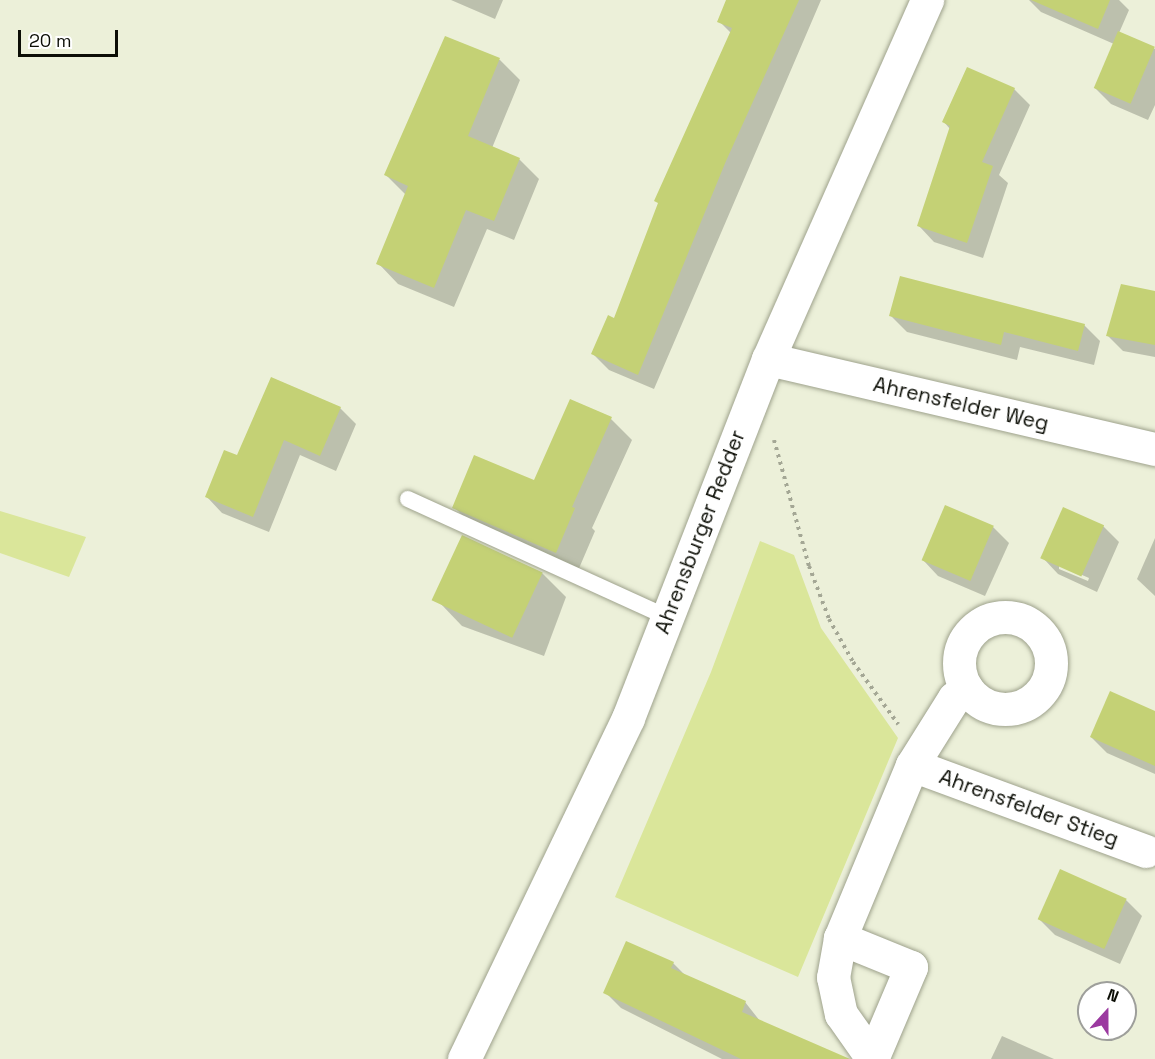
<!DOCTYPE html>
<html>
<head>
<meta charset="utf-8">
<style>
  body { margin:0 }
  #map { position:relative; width:1155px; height:1059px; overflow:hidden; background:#ecf0d9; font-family:"Space Grotesk",sans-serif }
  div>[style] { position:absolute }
  .green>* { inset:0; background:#dae69a }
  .shadow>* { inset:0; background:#0003 }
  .building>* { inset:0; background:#c4d175; transform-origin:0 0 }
  .path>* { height:4px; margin-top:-2px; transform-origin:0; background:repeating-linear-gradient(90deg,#a4a795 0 3px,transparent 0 7.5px) }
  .roads { filter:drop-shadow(0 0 2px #9ea28c) drop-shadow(0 0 2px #9ea28c) }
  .lane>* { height:16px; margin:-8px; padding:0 8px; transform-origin:8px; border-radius:8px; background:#fff }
  .street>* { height:33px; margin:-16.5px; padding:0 16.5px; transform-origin:16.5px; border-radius:16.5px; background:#fff }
  .street>.ring { margin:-16.5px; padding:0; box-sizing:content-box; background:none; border:33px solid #fff; border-radius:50% }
  span { translate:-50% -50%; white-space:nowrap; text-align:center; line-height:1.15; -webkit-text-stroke:4.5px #fff; paint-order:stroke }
  .street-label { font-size:21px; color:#0c0e06 }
  .north { position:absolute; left:1077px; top:981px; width:60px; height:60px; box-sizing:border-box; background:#fff; border:2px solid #9e9f9b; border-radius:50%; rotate:21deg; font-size:16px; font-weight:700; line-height:24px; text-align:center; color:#0c0e06 }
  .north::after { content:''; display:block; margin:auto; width:21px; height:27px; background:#9b39a0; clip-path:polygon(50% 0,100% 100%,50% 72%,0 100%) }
  .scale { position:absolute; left:18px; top:30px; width:100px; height:27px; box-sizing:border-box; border:3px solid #0c0e06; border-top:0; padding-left:8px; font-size:18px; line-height:21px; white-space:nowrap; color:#0c0e06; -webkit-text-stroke:4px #fff; paint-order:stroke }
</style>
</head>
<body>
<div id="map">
  <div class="green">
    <i style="clip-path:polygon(0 511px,86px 537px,69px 577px,0 553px)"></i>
    <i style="clip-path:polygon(760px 541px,794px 555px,821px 628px,898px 738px,798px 977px,615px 897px,711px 672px)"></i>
  </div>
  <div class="shadow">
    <i style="clip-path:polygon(451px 0,503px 0,495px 19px)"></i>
    <i style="clip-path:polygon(728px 0,821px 0,654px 389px,609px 370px,593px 354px,615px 320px,731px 33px,719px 21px)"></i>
    <i style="clip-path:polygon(1029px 0,1119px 0,1129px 10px,1119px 33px,1155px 49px,1155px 105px,1148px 120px,1111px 104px,1095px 88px,1114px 44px,1041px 12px)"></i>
    <i style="clip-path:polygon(446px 38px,500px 60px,520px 80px,492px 148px,519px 159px,539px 179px,514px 240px,487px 229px,454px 307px,398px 284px,378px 263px,406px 195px,386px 175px)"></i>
    <i style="clip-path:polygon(1014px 89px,1030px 105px,999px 175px,1008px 183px,983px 258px,934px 242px,919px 226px,950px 129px,944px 122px)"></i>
    <i style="clip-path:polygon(1155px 292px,1155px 357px,1123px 351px,1107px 335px)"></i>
    <i style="clip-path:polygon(891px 316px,1084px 325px,1100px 341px,1094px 365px,1020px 347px,1017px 360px,907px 332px)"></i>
    <i style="clip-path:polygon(340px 408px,356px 424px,336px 471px,300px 455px,269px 532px,222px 513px,207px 497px,238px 457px)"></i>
    <i style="clip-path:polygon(611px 419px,632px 440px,592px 528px,595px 531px,577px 573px,475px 528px,454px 507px,535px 482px)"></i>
    <i style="clip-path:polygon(evenodd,1103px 526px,1119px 542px,1097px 592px,1058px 574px,1043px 558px,1103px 526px,1059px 565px,1089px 578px,1088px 581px,1059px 569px,1059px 565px)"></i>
    <i style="clip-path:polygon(993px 527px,1009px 543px,985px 596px,938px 576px,923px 560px)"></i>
    <i style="clip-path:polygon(1155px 538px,1155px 596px,1137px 579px)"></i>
    <i style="clip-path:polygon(542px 573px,566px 597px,544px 656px,462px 626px,439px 602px)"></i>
    <i style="clip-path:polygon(1155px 713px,1155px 774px,1107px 753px,1091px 737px)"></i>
    <i style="clip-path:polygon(1126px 900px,1142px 916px,1120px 964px,1055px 935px,1039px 919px)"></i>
    <i style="clip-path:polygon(673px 963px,686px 976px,745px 1002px,760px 1021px,841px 1059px,722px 1059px,621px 1008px,605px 992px)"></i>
    <i style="clip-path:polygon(1002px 1036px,1054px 1059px,991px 1059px)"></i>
  </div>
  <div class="building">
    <i style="clip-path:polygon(726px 0,799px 0,726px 161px,638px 375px,591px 354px,608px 315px,614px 318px,658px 203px,654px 201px,732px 28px,717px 22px)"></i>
    <i style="clip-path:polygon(1031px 0,1110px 0,1098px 29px)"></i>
    <i style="left:1118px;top:31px;width:40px;height:62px;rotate:23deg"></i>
    <i style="clip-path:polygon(445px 36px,500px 58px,468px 136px,520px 158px,494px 221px,466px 210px,434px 288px,376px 264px,408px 186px,384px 175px)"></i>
    <i style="clip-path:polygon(967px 67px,1015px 88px,982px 162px,993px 166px,967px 243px,917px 226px,950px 126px,942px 122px)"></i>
    <i style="clip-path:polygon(900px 276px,1085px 324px,1078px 351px,1004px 332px,1001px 345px,889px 316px)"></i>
    <i style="clip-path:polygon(1121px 284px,1155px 291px,1155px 345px,1106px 336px)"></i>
    <i style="clip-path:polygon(271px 377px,341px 407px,320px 456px,284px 440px,253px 517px,205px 497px,224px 450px,237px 455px)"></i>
    <i style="clip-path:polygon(570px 399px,612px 417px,572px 507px,575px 508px,556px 553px,452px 508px,474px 455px,534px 480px)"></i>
    <i style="left:945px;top:505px;width:53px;height:60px;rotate:23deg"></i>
    <i style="left:1063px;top:507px;width:45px;height:56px;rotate:24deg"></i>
    <i style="left:462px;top:535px;width:89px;height:72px;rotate:25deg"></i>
    <i style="clip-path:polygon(1110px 691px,1155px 711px,1155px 766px,1090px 737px)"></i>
    <i style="left:1060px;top:869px;width:73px;height:55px;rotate:24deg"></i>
    <i style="clip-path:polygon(626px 941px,674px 962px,671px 968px,746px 1001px,742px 1012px,850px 1059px,741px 1059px,603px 993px)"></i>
  </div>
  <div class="path">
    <i style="left:774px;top:440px;width:131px;rotate:74.5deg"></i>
    <i style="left:809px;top:566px;width:57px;rotate:69.3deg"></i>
    <i style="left:829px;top:619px;width:49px;rotate:60.8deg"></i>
    <i style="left:853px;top:662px;width:77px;rotate:54deg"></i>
  </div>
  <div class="roads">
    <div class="lane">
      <i style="left:408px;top:499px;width:285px;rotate:24.5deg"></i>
    </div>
    <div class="street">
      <i style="left:768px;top:359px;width:397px;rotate:13.1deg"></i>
      <i class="ring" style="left:959px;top:617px;width:59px;height:59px"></i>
      <i style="left:912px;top:765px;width:249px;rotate:20.2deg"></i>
      <i style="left:840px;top:938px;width:40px;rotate:100deg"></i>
      <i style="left:833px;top:977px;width:38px;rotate:78deg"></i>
      <i style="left:841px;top:1014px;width:54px;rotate:54.8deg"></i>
      <i style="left:464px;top:1059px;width:378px;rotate:-64.3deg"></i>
      <i style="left:628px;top:718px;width:385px;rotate:-68.7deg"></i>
      <i style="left:768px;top:359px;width:393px;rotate:-66.1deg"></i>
      <i style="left:872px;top:1059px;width:100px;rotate:-67deg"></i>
      <i style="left:911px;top:967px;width:77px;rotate:-157.8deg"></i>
      <i style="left:840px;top:938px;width:187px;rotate:-67.4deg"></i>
      <i style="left:912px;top:765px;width:79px;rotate:-57.9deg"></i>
      <i style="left:954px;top:698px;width:16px;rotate:-38deg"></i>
    </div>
  </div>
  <div class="street-label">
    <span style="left:961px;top:404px;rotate:13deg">Ahrensfelder Weg</span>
    <span style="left:700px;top:532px;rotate:-69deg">Ahrensburger Redder</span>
    <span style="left:1029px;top:808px;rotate:20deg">Ahrensfelder Stieg</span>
  </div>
  <div class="north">N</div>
  <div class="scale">20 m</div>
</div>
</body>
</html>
